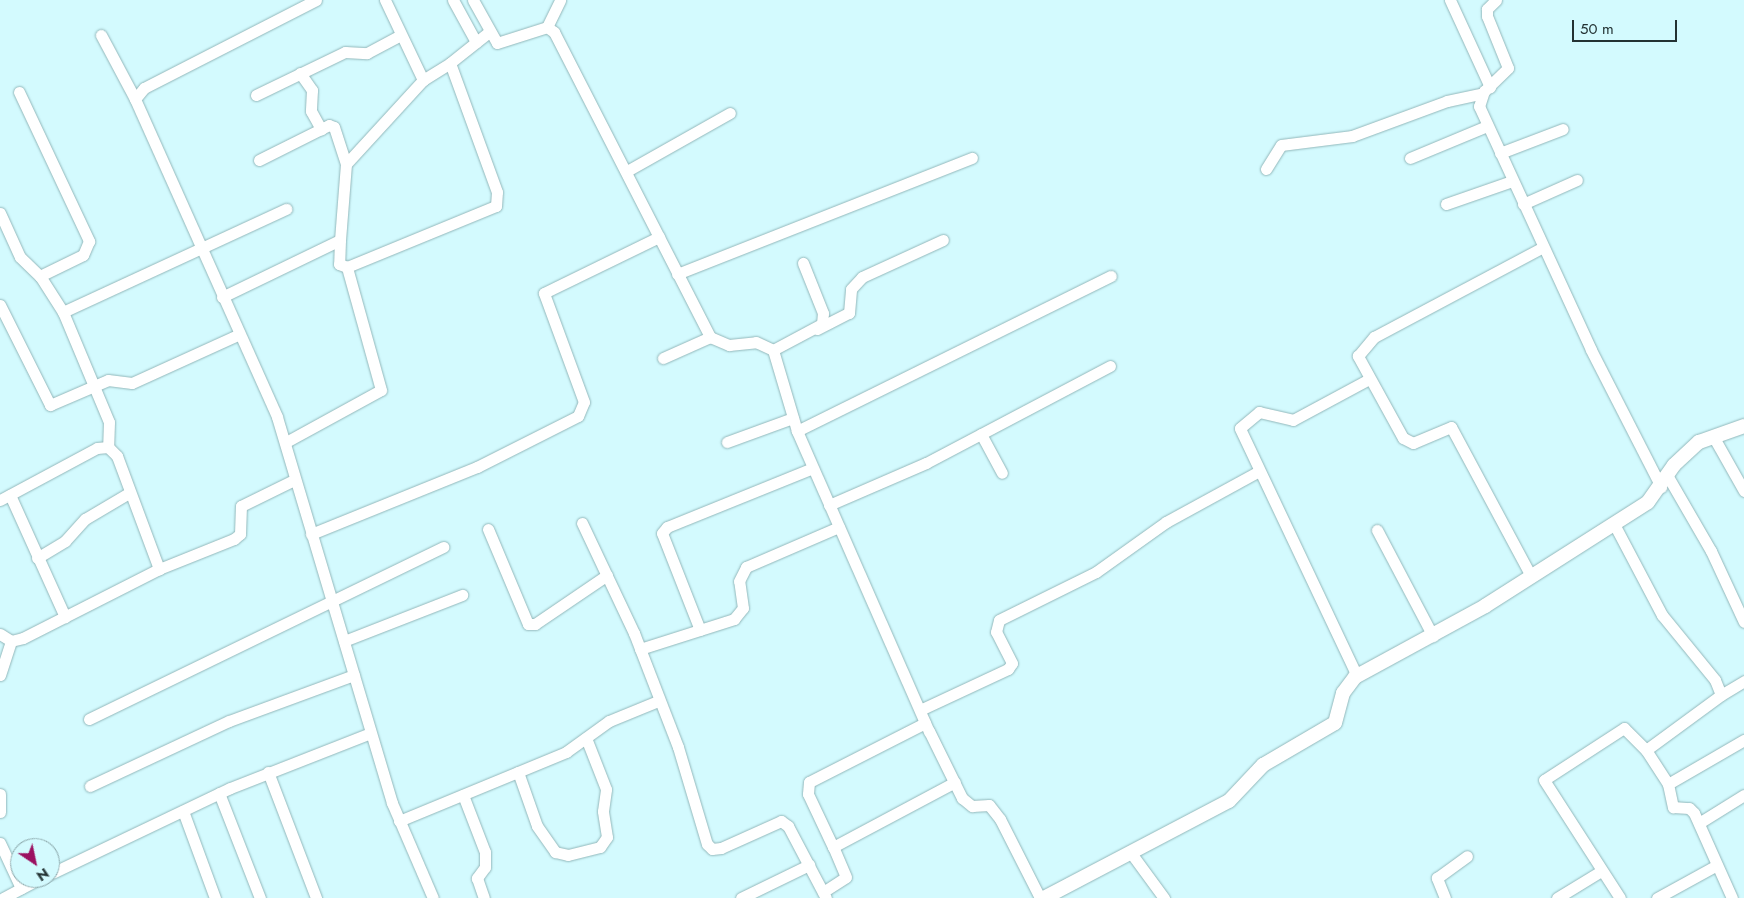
<!DOCTYPE html>
<html>
<head>
<meta charset="utf-8">
<style>
  body { margin:0 }
  #map { position:relative; width:1744px; height:898px; overflow:hidden; background:#d3fafe; font-family:Jost,sans-serif }
  div>[style] { position:absolute }
  .roads { filter:drop-shadow(0 0 1px #92b7ba) drop-shadow(0 0 1px #92b7ba) }
  .minor>* { height:11px; margin:-5.5px; padding:0 5.5px; transform-origin:5.5px; border-radius:5.5px; background:#fff }
  .tertiary>* { height:14px; margin:-7px; padding:0 7px; transform-origin:7px; border-radius:7px; background:#fff }
  span { translate:-50% -50%; white-space:nowrap; text-align:center; line-height:1.15; -webkit-text-stroke:4px #d3fafe; paint-order:stroke }
  .north { position:absolute; left:10px; top:838px; width:50px; height:50px; box-sizing:border-box; background:#d3fafe; border:1px solid #8daaad; border-radius:50%; rotate:146deg; font-size:14px; font-weight:700; line-height:20px; text-align:center; color:#233233 }
  .north::after { content:''; display:block; margin:auto; width:18px; height:22px; background:#9b1161; clip-path:polygon(50% 0,100% 100%,50% 72%,0 100%) }
  .scale { position:absolute; left:1572px; top:20px; width:105px; height:22px; box-sizing:border-box; border:2px solid #233233; border-top:0; padding-left:6px; font-size:15px; line-height:18px; white-space:nowrap; color:#233233; -webkit-text-stroke:4px #d3fafe; paint-order:stroke }
</style>
</head>
<body>
<div id="map">
  <div class="roads">
    <div class="minor">
      <i style="left:316px;top:0;width:193px;rotate:152.9deg"></i>
      <i style="left:144px;top:88px;width:14px;rotate:129deg"></i>
      <i style="left:135px;top:99px;width:348px;rotate:65.9deg"></i>
      <i style="left:277px;top:417px;width:403px;rotate:73.4deg"></i>
      <i style="left:392px;top:803px;width:103px;rotate:66.7deg"></i>
      <i style="left:385px;top:0;width:89px;rotate:64.6deg"></i>
      <i style="left:423px;top:80px;width:32px;rotate:-32deg"></i>
      <i style="left:453px;top:0;width:48px;rotate:61.3deg"></i>
      <i style="left:473px;top:0;width:49px;rotate:60.8deg"></i>
      <i style="left:497px;top:43px;width:52px;rotate:-17.7deg"></i>
      <i style="left:547px;top:27px;width:9px;rotate:36deg"></i>
      <i style="left:554px;top:32px;width:343px;rotate:62.9deg"></i>
      <i style="left:710px;top:337px;width:21px;rotate:23deg"></i>
      <i style="left:729px;top:345px;width:27px;rotate:-6deg"></i>
      <i style="left:756px;top:342px;width:19px;rotate:25deg"></i>
      <i style="left:773px;top:350px;width:84px;rotate:73.5deg"></i>
      <i style="left:797px;top:431px;width:328px;rotate:66.3deg"></i>
      <i style="left:929px;top:731px;width:75px;rotate:63.8deg"></i>
      <i style="left:962px;top:798px;width:13px;rotate:39deg"></i>
      <i style="left:972px;top:806px;width:17px;rotate:-3deg"></i>
      <i style="left:989px;top:805px;width:18px;rotate:52deg"></i>
      <i style="left:1000px;top:819px;width:89px;rotate:63.1deg"></i>
      <i style="left:1450px;top:0;width:96px;rotate:65.3deg"></i>
      <i style="left:1496px;top:0;width:13px;rotate:135deg"></i>
      <i style="left:1487px;top:9px;width:7px;rotate:90deg"></i>
      <i style="left:1487px;top:16px;width:56px;rotate:68deg"></i>
      <i style="left:1508px;top:68px;width:33px;rotate:136deg"></i>
      <i style="left:1484px;top:91px;width:16px;rotate:108deg"></i>
      <i style="left:1479px;top:106px;width:268px;rotate:65.3deg"></i>
      <i style="left:1591px;top:350px;width:154px;rotate:62.9deg"></i>
      <i style="left:547px;top:27px;width:30px;rotate:-64deg"></i>
      <i style="left:101px;top:35px;width:72px;rotate:62deg"></i>
      <i style="left:300px;top:73px;width:21px;rotate:55deg"></i>
      <i style="left:312px;top:90px;width:21px;rotate:93deg"></i>
      <i style="left:311px;top:111px;width:21px;rotate:61deg"></i>
      <i style="left:19px;top:92px;width:165px;rotate:64.8deg"></i>
      <i style="left:89px;top:241px;width:15px;rotate:113deg"></i>
      <i style="left:83px;top:255px;width:48px;rotate:154deg"></i>
      <i style="left:256px;top:95px;width:99px;rotate:-25.8deg"></i>
      <i style="left:345px;top:52px;width:22px;rotate:3deg"></i>
      <i style="left:367px;top:53px;width:38px;rotate:-28deg"></i>
      <i style="left:1500px;top:153px;width:67px;rotate:-20.9deg"></i>
      <i style="left:1410px;top:158px;width:83px;rotate:-22.6deg"></i>
      <i style="left:259px;top:160px;width:78px;rotate:-26.6deg"></i>
      <i style="left:329px;top:125px;width:5px;rotate:22deg"></i>
      <i style="left:334px;top:127px;width:39px;rotate:72deg"></i>
      <i style="left:1266px;top:169px;width:28px;rotate:-58deg"></i>
      <i style="left:1281px;top:145px;width:72px;rotate:-7.2deg"></i>
      <i style="left:1352px;top:136px;width:101px;rotate:-20.2deg"></i>
      <i style="left:1447px;top:101px;width:35px;rotate:-12deg"></i>
      <i style="left:627px;top:171px;width:118px;rotate:-29.4deg"></i>
      <i style="left:1446px;top:204px;width:70px;rotate:-19.2deg"></i>
      <i style="left:1523px;top:204px;width:59px;rotate:-24deg"></i>
      <i style="left:0;top:213px;width:48px;rotate:65.6deg"></i>
      <i style="left:20px;top:257px;width:28px;rotate:44deg"></i>
      <i style="left:40px;top:276px;width:43px;rotate:57.4deg"></i>
      <i style="left:63px;top:312px;width:246px;rotate:-24.8deg"></i>
      <i style="left:340px;top:240px;width:76px;rotate:-85.5deg"></i>
      <i style="left:346px;top:164px;width:114px;rotate:-47.5deg"></i>
      <i style="left:677px;top:274px;width:317px;rotate:-21.5deg"></i>
      <i style="left:222px;top:297px;width:131px;rotate:-25.8deg"></i>
      <i style="left:340px;top:240px;width:24px;rotate:92deg"></i>
      <i style="left:339px;top:264px;width:9px;rotate:21deg"></i>
      <i style="left:347px;top:267px;width:161px;rotate:-22.3deg"></i>
      <i style="left:496px;top:206px;width:14px;rotate:-86deg"></i>
      <i style="left:497px;top:192px;width:137px;rotate:-110deg"></i>
      <i style="left:450px;top:63px;width:50px;rotate:-38.5deg"></i>
      <i style="left:0;top:305px;width:112px;rotate:63.4deg"></i>
      <i style="left:50px;top:405px;width:63px;rotate:-23.3deg"></i>
      <i style="left:108px;top:380px;width:24px;rotate:7deg"></i>
      <i style="left:132px;top:383px;width:116px;rotate:-24.4deg"></i>
      <i style="left:63px;top:312px;width:119px;rotate:67.3deg"></i>
      <i style="left:109px;top:422px;width:25px;rotate:92deg"></i>
      <i style="left:817px;top:329px;width:36px;rotate:-27deg"></i>
      <i style="left:849px;top:313px;width:24px;rotate:-85deg"></i>
      <i style="left:851px;top:289px;width:16px;rotate:-47deg"></i>
      <i style="left:862px;top:277px;width:89px;rotate:-24.6deg"></i>
      <i style="left:773px;top:350px;width:55px;rotate:-28deg"></i>
      <i style="left:822px;top:324px;width:11px;rotate:-85deg"></i>
      <i style="left:823px;top:313px;width:54px;rotate:-111.8deg"></i>
      <i style="left:663px;top:358px;width:51px;rotate:-24.1deg"></i>
      <i style="left:797px;top:431px;width:350px;rotate:-26.3deg"></i>
      <i style="left:981px;top:434px;width:44px;rotate:61.7deg"></i>
      <i style="left:1713px;top:436px;width:63px;rotate:60.6deg"></i>
      <i style="left:286px;top:442px;width:108px;rotate:-28.7deg"></i>
      <i style="left:381px;top:390px;width:128px;rotate:-105.5deg"></i>
      <i style="left:727px;top:442px;width:70px;rotate:-20deg"></i>
      <i style="left:1667px;top:475px;width:88px;rotate:59.9deg"></i>
      <i style="left:1711px;top:551px;width:78px;rotate:65.1deg"></i>
      <i style="left:10px;top:495px;width:134px;rotate:65.7deg"></i>
      <i style="left:0;top:500px;width:110px;rotate:-28.2deg"></i>
      <i style="left:97px;top:448px;width:11px;rotate:-5deg"></i>
      <i style="left:108px;top:447px;width:13px;rotate:45deg"></i>
      <i style="left:117px;top:456px;width:121px;rotate:69.6deg"></i>
      <i style="left:829px;top:505px;width:106px;rotate:-23.4deg"></i>
      <i style="left:926px;top:463px;width:208px;rotate:-27.8deg"></i>
      <i style="left:582px;top:523px;width:122px;rotate:64.7deg"></i>
      <i style="left:634px;top:633px;width:122px;rotate:68.9deg"></i>
      <i style="left:678px;top:747px;width:101px;rotate:73.4deg"></i>
      <i style="left:707px;top:844px;width:7px;rotate:45deg"></i>
      <i style="left:712px;top:849px;width:9px;rotate:-6deg"></i>
      <i style="left:721px;top:848px;width:66px;rotate:-24.2deg"></i>
      <i style="left:781px;top:821px;width:9px;rotate:36deg"></i>
      <i style="left:788px;top:826px;width:81px;rotate:62.2deg"></i>
      <i style="left:1614px;top:524px;width:103px;rotate:62.2deg"></i>
      <i style="left:1662px;top:615px;width:84px;rotate:50.8deg"></i>
      <i style="left:1715px;top:680px;width:16px;rotate:68deg"></i>
      <i style="left:1721px;top:695px;width:93px;rotate:143.7deg"></i>
      <i style="left:1646px;top:750px;width:31px;rotate:-135deg"></i>
      <i style="left:1624px;top:728px;width:95px;rotate:147deg"></i>
      <i style="left:1544px;top:780px;width:140px;rotate:57.2deg"></i>
      <i style="left:488px;top:529px;width:103px;rotate:67.2deg"></i>
      <i style="left:528px;top:624px;width:7px"></i>
      <i style="left:535px;top:624px;width:87px;rotate:-34.2deg"></i>
      <i style="left:1377px;top:530px;width:120px;rotate:62.2deg"></i>
      <i style="left:311px;top:534px;width:179px;rotate:-22deg"></i>
      <i style="left:477px;top:467px;width:113px;rotate:-26.8deg"></i>
      <i style="left:578px;top:416px;width:15px;rotate:-67deg"></i>
      <i style="left:584px;top:402px;width:116px;rotate:-110.2deg"></i>
      <i style="left:544px;top:293px;width:128px;rotate:-26deg"></i>
      <i style="left:37px;top:558px;width:33px;rotate:-31deg"></i>
      <i style="left:65px;top:541px;width:30px;rotate:-48deg"></i>
      <i style="left:85px;top:519px;width:51px;rotate:-30.6deg"></i>
      <i style="left:1531px;top:576px;width:169px;rotate:-118.2deg"></i>
      <i style="left:1451px;top:427px;width:41px;rotate:157.2deg"></i>
      <i style="left:1413px;top:443px;width:11px;rotate:-153deg"></i>
      <i style="left:1403px;top:438px;width:94px;rotate:-118.8deg"></i>
      <i style="left:1358px;top:356px;width:25px;rotate:-50deg"></i>
      <i style="left:1374px;top:337px;width:191px;rotate:-28deg"></i>
      <i style="left:700px;top:630px;width:104px;rotate:-111.4deg"></i>
      <i style="left:662px;top:533px;width:8px;rotate:-50deg"></i>
      <i style="left:667px;top:527px;width:157px;rotate:-22deg"></i>
      <i style="left:0;top:634px;width:13px;rotate:32deg"></i>
      <i style="left:11px;top:641px;width:12px;rotate:-14deg"></i>
      <i style="left:23px;top:638px;width:153px;rotate:-26.9deg"></i>
      <i style="left:159px;top:569px;width:81px;rotate:-21.8deg"></i>
      <i style="left:234px;top:539px;width:8px;rotate:-40deg"></i>
      <i style="left:240px;top:534px;width:28px;rotate:-88deg"></i>
      <i style="left:241px;top:506px;width:59px;rotate:-26.1deg"></i>
      <i style="left:344px;top:641px;width:127px;rotate:-21.3deg"></i>
      <i style="left:640px;top:649px;width:99px;rotate:-17.7deg"></i>
      <i style="left:734px;top:619px;width:14px;rotate:-51deg"></i>
      <i style="left:743px;top:608px;width:27px;rotate:-98deg"></i>
      <i style="left:739px;top:581px;width:16px;rotate:-63deg"></i>
      <i style="left:746px;top:567px;width:101px;rotate:-23.3deg"></i>
      <i style="left:0;top:675px;width:36px;rotate:-72deg"></i>
      <i style="left:1357px;top:676px;width:274px;rotate:-115.3deg"></i>
      <i style="left:1240px;top:428px;width:25px;rotate:-40deg"></i>
      <i style="left:1259px;top:412px;width:35px;rotate:13deg"></i>
      <i style="left:1293px;top:420px;width:86px;rotate:-28.3deg"></i>
      <i style="left:1721px;top:695px;width:27px;rotate:-31deg"></i>
      <i style="left:920px;top:710px;width:97px;rotate:-25deg"></i>
      <i style="left:1008px;top:669px;width:7px;rotate:-56deg"></i>
      <i style="left:1012px;top:663px;width:35px;rotate:-117deg"></i>
      <i style="left:996px;top:632px;width:12px;rotate:-76deg"></i>
      <i style="left:999px;top:620px;width:108px;rotate:-26.3deg"></i>
      <i style="left:1096px;top:572px;width:86px;rotate:-35.5deg"></i>
      <i style="left:1166px;top:522px;width:106px;rotate:-28.7deg"></i>
      <i style="left:89px;top:719px;width:394px;rotate:-25.9deg"></i>
      <i style="left:925px;top:723px;width:130px;rotate:153deg"></i>
      <i style="left:809px;top:782px;width:12px;rotate:95deg"></i>
      <i style="left:808px;top:794px;width:59px;rotate:64.7deg"></i>
      <i style="left:833px;top:847px;width:138px;rotate:-28deg"></i>
      <i style="left:1646px;top:750px;width:40px;rotate:57.1deg"></i>
      <i style="left:1668px;top:784px;width:24px;rotate:78deg"></i>
      <i style="left:1673px;top:807px;width:16px;rotate:4deg"></i>
      <i style="left:1689px;top:808px;width:7px;rotate:45deg"></i>
      <i style="left:1694px;top:813px;width:93px;rotate:65.9deg"></i>
      <i style="left:268px;top:772px;width:135px;rotate:69.1deg"></i>
      <i style="left:518px;top:772px;width:57px;rotate:70.6deg"></i>
      <i style="left:537px;top:826px;width:32px;rotate:55deg"></i>
      <i style="left:555px;top:852px;width:13px;rotate:13deg"></i>
      <i style="left:568px;top:855px;width:33px;rotate:-14deg"></i>
      <i style="left:600px;top:847px;width:12px;rotate:-55deg"></i>
      <i style="left:607px;top:837px;width:26px;rotate:-99deg"></i>
      <i style="left:603px;top:811px;width:22px;rotate:-82deg"></i>
      <i style="left:606px;top:789px;width:55px;rotate:-111.4deg"></i>
      <i style="left:1668px;top:784px;width:88px;rotate:-30.1deg"></i>
      <i style="left:90px;top:786px;width:153px;rotate:-25.1deg"></i>
      <i style="left:229px;top:721px;width:133px;rotate:-20.2deg"></i>
      <i style="left:219px;top:793px;width:113px;rotate:68.7deg"></i>
      <i style="left:0;top:794px;width:18px;rotate:90deg"></i>
      <i style="left:463px;top:795px;width:61px;rotate:68.9deg"></i>
      <i style="left:485px;top:852px;width:15px;rotate:90deg"></i>
      <i style="left:485px;top:867px;width:14px;rotate:126deg"></i>
      <i style="left:477px;top:878px;width:21px;rotate:71deg"></i>
      <i style="left:183px;top:811px;width:93px;rotate:69.8deg"></i>
      <i style="left:399px;top:821px;width:181px;rotate:-22.4deg"></i>
      <i style="left:566px;top:752px;width:53px;rotate:-35.8deg"></i>
      <i style="left:609px;top:721px;width:53px;rotate:-22.2deg"></i>
      <i style="left:1699px;top:823px;width:53px;rotate:-31.9deg"></i>
      <i style="left:0;top:843px;width:50px;rotate:65deg"></i>
      <i style="left:1131px;top:853px;width:56px;rotate:53.7deg"></i>
      <i style="left:50px;top:874px;width:199px;rotate:-25.5deg"></i>
      <i style="left:230px;top:788px;width:150px;rotate:-21.4deg"></i>
      <i style="left:823px;top:892px;width:27px;rotate:-33deg"></i>
      <i style="left:846px;top:877px;width:33px;rotate:-113deg"></i>
      <i style="left:3px;top:898px;width:43px;rotate:-27.8deg"></i>
      <i style="left:741px;top:898px;width:76px;rotate:-25.9deg"></i>
      <i style="left:1445px;top:898px;width:22px;rotate:-112deg"></i>
      <i style="left:1437px;top:878px;width:37px;rotate:-36deg"></i>
      <i style="left:1557px;top:898px;width:52px;rotate:-31.5deg"></i>
      <i style="left:1657px;top:898px;width:68px;rotate:-28.8deg"></i>
    </div>
    <div class="tertiary">
      <i style="left:1044px;top:898px;width:209px;rotate:-27.7deg"></i>
      <i style="left:1229px;top:801px;width:50px;rotate:-46.6deg"></i>
      <i style="left:1263px;top:765px;width:83px;rotate:-30.3deg"></i>
      <i style="left:1335px;top:723px;width:31px;rotate:-75deg"></i>
      <i style="left:1343px;top:693px;width:20px;rotate:-53deg"></i>
      <i style="left:1355px;top:677px;width:148px;rotate:-28.6deg"></i>
      <i style="left:1485px;top:606px;width:193px;rotate:-32.5deg"></i>
      <i style="left:1648px;top:502px;width:45px;rotate:-54.9deg"></i>
      <i style="left:1674px;top:465px;width:34px;rotate:-43deg"></i>
      <i style="left:1699px;top:442px;width:48px;rotate:-19.6deg"></i>
    </div>
  </div>
  <div class="north">N</div>
  <div class="scale">50 m</div>
</div>
</body>
</html>
